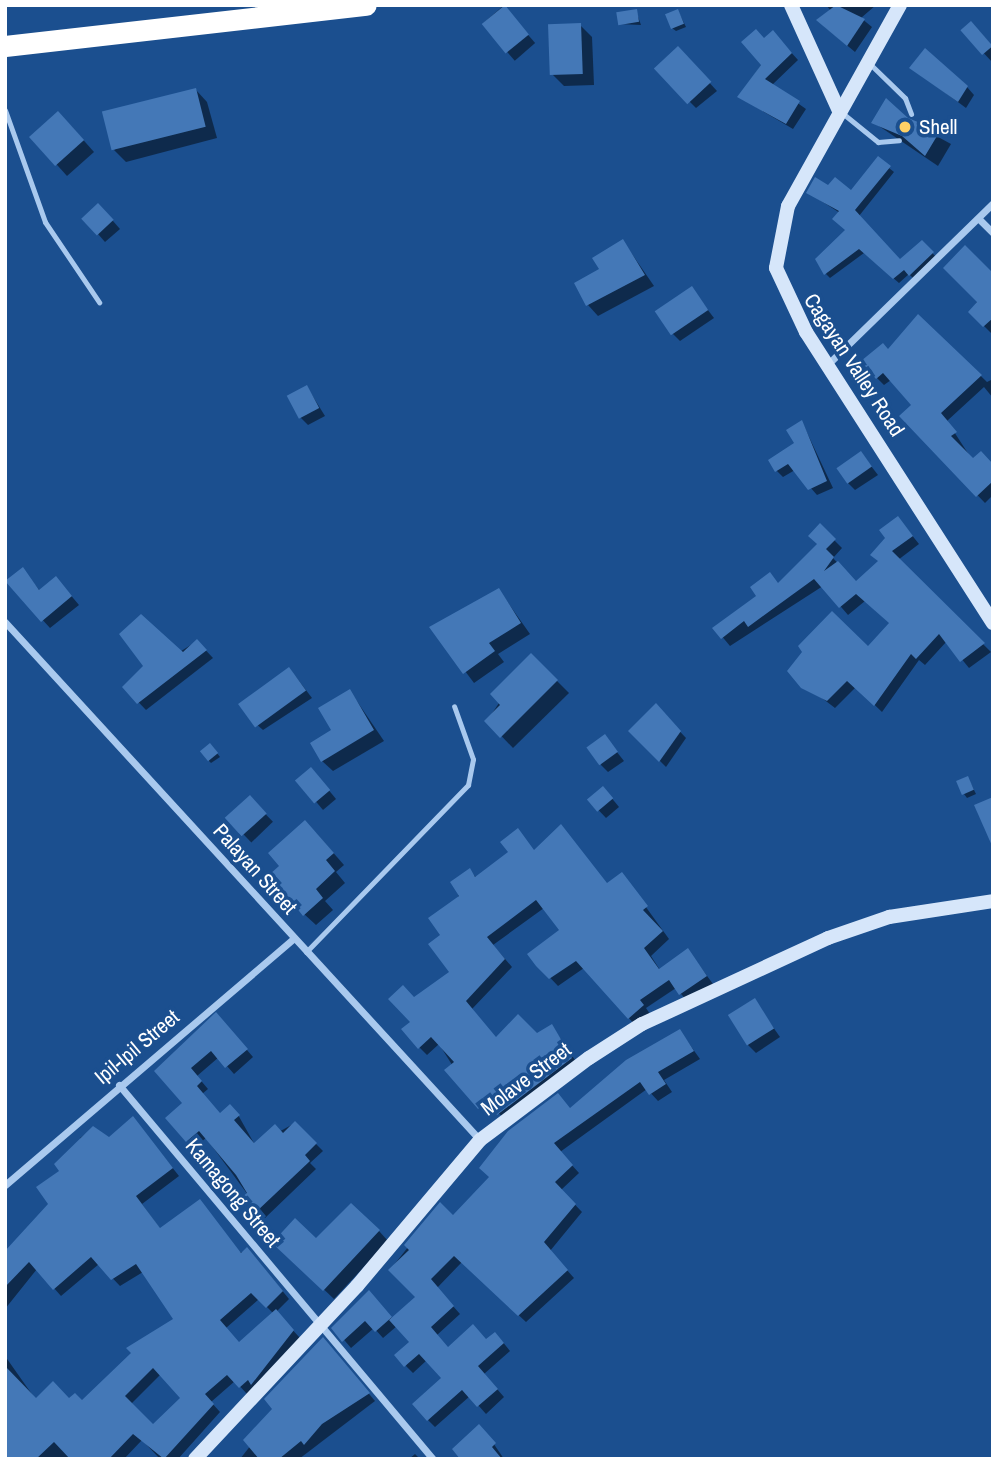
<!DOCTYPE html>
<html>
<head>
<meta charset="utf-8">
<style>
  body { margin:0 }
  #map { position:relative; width:998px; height:1464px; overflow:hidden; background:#1b4f8f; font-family:"Archivo Narrow",sans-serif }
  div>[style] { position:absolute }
  .shadow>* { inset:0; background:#0007; transform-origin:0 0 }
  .building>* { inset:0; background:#4478b7; transform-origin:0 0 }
  .lane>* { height:5px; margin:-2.5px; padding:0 2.5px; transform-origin:2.5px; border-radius:2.5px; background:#a9c9ee }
  .street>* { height:7px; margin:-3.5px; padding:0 3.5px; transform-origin:3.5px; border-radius:3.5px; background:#a9c9ee }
  .secondary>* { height:14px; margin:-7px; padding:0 7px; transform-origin:7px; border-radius:7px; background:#d6e6fa }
  .highway>* { height:21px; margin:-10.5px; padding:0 10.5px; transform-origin:10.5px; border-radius:10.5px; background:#fff }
  .dots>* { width:19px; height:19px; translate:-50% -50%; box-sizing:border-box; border:4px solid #1b4f8f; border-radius:50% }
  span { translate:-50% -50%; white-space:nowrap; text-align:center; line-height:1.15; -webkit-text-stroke:7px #1b4f8f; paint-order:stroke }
  .poi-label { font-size:21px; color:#fff }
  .left { translate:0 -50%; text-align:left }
  .street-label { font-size:21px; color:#fff }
  .frame { position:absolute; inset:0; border:7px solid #fff; pointer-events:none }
</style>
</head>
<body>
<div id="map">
  <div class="shadow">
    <i style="clip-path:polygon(826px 5px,876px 5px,861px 18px,872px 27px,855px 52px,825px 27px,831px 11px)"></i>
    <i style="left:503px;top:6px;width:49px;height:27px;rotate:49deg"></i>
    <i style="clip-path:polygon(636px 11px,641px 25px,619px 24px)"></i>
    <i style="clip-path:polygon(678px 11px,686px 27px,676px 31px,672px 28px)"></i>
    <i style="clip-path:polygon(580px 25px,592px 37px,594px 85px,564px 86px,552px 74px)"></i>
    <i style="clip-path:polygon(963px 31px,979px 31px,993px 47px,993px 63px)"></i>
    <i style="clip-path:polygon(779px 39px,798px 60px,772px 85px,806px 109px,793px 129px,739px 97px)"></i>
    <i style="clip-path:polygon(685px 56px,717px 91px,696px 108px,657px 69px)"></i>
    <i style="clip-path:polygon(912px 68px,967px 87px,974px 95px,966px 108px)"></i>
    <i style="clip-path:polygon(196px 90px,207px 102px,217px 138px,126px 162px,114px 150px)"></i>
    <i style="clip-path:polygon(907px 120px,951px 144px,938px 166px,873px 122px)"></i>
    <i style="clip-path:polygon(70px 125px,94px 152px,67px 176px,32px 137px)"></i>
    <i style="clip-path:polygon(889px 168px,894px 172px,859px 216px,901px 261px,922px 242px,937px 258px,915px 280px,909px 274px,899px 283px,864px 253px,830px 278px,826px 274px,847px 231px,840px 213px,809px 193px,829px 187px,851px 192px)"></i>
    <i style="clip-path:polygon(106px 213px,120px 229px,105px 242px,98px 234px)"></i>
    <i style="clip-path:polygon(623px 241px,654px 286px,598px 316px,588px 305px)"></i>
    <i style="clip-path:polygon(993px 279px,993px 331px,991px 333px,970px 312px)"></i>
    <i style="clip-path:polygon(691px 288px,714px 318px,680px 341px,672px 333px)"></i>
    <i style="clip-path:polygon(919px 316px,987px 382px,993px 379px,993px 398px,984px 387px,947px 421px,973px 461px,993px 466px,993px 495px,985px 503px,902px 417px,913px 406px,891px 380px,884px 385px,877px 378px,889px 351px)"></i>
    <i style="clip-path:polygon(307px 387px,325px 416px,308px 425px,300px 417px)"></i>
    <i style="clip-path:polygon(802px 422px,833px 488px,817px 495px,795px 470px,783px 477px,776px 470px,797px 444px)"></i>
    <i style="clip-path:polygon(861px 453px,878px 475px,855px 490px,848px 483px)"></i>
    <i style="clip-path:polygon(898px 518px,919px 544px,898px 560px,991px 652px,969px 668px,947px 641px,925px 665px,919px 660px,882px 712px,856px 687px,835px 708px,797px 679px,869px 648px,891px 624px,865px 601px,848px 615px,823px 586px,730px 646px,715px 628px,779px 585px,819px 544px,820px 526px,842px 548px,833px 558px,856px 583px,880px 562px)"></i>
    <i style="clip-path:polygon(23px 570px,40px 591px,63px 586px,79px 605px,50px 628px,7px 581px)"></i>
    <i style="clip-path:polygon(499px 590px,530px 634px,498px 654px,504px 662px,474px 683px,432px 627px)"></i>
    <i style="clip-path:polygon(197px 641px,213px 658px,146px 710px,124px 687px)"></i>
    <i style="clip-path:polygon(531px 655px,569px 693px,513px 748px,487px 721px)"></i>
    <i style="clip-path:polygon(296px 677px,312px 698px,263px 730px,255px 723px)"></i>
    <i style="clip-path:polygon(350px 691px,384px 741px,333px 771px,322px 761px)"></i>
    <i style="clip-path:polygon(656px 706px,686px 738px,666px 767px,630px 731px)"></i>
    <i style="clip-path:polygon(605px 737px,624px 761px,608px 772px,601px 765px)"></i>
    <i style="clip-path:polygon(213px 748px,220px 757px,211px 763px,208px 760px)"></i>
    <i style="clip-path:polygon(318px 777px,336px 799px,323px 810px,298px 780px)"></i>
    <i style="clip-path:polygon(968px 778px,976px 794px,967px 798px,964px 794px)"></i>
    <i style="clip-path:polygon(610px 796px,619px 807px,606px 818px,589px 800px)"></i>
    <i style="left:250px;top:798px;width:33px;height:30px;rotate:46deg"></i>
    <i style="clip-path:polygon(316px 833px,344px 865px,336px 872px,345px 883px,325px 901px,333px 910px,316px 925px,304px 914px)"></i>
    <i style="clip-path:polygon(535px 851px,608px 885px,622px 874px,669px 939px,651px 956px,660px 970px,688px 950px,713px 984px,688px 1002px,676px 988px,646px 1008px,650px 1014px,636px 1026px,584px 968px,558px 986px,538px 965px,561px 931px,544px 908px,493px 945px,512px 967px,472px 1009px,496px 1039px,537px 1036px,552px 1026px,579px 1066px,506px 1121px,495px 1109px,486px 1115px,479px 1108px,439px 1044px,427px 1055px,419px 1047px,414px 999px,452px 972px,442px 935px,469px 871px,477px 878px)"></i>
    <i style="clip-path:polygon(754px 1000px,780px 1037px,756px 1053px,748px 1045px)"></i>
    <i style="clip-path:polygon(223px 1022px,253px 1057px,234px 1074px,219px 1057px,197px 1076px,208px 1089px,202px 1094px,220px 1115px,237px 1113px,255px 1145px,295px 1123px,323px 1151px,310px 1163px,316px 1169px,265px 1218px,206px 1138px,194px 1148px,167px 1118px,185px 1103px,157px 1071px)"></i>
    <i style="clip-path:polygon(680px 1031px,700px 1059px,664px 1080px,672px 1092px,658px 1101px,647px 1089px,560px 1152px,579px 1173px,561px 1190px,582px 1212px,550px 1251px,574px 1278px,526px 1322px,462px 1262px,437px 1288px,460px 1314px,437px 1335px,448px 1349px,502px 1341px,510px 1351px,484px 1374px,504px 1397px,486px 1414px,470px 1396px,435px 1427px,428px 1420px,443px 1378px,427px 1360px,413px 1373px,406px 1366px,412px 1342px,397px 1326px,383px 1338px,374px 1328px,351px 1348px,334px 1328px,376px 1300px,393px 1319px,417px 1297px,390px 1270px,441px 1205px,453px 1217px,571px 1110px)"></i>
    <i style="clip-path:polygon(evenodd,133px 1118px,179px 1176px,142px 1204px,161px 1230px,254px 1256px,289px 1299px,276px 1312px,300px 1338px,247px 1394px,235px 1381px,211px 1402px,220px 1412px,178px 1459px,160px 1459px,142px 1440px,124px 1459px,5px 1459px,5px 1356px,36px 1400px,82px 1402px,176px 1319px,143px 1272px,120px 1286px,99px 1264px,61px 1296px,37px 1269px,5px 1309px,5px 1252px,50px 1204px,61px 1171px,84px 1144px,80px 1138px,93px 1129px,109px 1139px,133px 1118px,259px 1299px,273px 1313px,239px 1344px,226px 1328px,259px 1299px,133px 1118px,161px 1374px,182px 1398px,153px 1427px,131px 1404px,161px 1374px)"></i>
    <i style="clip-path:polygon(379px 1231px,388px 1241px,334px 1299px,275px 1243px)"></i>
    <i style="clip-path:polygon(329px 1346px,375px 1401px,299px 1459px,240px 1459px)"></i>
    <i style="clip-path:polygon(487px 1434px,504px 1459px,463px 1459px)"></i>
    <i style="clip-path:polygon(415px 1454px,420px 1459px,409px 1459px)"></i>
  </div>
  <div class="building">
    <i style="left:505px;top:5px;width:38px;height:30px;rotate:51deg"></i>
    <i style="clip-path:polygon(836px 5px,865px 19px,847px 46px,816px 20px)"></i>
    <i style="left:637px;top:9px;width:13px;height:21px;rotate:81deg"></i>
    <i style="left:678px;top:9px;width:16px;height:14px;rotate:68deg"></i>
    <i style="left:971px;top:21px;width:33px;height:14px;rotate:49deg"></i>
    <i style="left:581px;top:23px;width:51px;height:33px;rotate:88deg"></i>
    <i style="clip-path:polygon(756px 29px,764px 38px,773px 30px,792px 53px,765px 79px,800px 101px,786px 124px,737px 97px,761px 65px,741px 42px)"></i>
    <i style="left:678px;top:46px;width:49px;height:33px;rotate:47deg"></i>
    <i style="clip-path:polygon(925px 48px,968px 86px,958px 102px,909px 68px)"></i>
    <i style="left:196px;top:88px;width:40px;height:97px;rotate:76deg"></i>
    <i style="clip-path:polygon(886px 98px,908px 118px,940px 131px,925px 156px,902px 136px,871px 123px)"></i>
    <i style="left:58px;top:111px;width:39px;height:39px;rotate:48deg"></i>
    <i style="clip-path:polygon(878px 156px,891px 166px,855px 210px,900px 259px,922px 240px,934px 252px,909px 276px,904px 270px,893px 279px,859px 249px,824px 275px,815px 259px,845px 230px,832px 219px,839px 211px,806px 193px,815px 177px,828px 185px,835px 177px,851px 190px)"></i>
    <i style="left:98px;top:203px;width:23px;height:23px;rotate:47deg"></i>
    <i style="clip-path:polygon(623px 239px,645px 275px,586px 306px,574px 283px,599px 269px,592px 258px)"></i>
    <i style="clip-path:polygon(965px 245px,993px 273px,993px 318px,983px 327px,968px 312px,977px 302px,943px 268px)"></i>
    <i style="left:692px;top:286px;width:29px;height:45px;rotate:56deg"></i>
    <i style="clip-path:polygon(918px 314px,982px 375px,941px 413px,957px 432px,951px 436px,973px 458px,981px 451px,993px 464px,993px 481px,976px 497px,899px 416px,911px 405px,883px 373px,876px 379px,861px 361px,883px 343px,888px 349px)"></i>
    <i style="left:307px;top:385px;width:26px;height:23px;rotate:62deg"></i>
    <i style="clip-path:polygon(802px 420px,827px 481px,808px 490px,788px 464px,775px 472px,768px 460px,794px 443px,786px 430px)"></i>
    <i style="left:861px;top:451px;width:19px;height:30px;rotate:55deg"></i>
    <i style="clip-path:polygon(898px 516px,913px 536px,892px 551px,985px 643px,960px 662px,939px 634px,916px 659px,911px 654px,874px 706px,847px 681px,827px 701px,801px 688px,787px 671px,802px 652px,798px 646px,832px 611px,868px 646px,889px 623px,856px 594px,839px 608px,814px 579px,748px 627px,744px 621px,721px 639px,712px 628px,756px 596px,750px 587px,770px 572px,778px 583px,817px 544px,808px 536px,820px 523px,836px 539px,826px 549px,834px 557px,824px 571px,838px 561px,856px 581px,878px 561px,870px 555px,885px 538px,879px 530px)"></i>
    <i style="clip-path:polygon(23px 567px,39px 590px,56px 576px,72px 596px,41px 622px,5px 581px)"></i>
    <i style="clip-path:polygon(499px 588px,521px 623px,489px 643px,495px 651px,463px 674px,429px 627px)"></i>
    <i style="clip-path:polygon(141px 614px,183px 652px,197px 639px,207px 650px,137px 704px,122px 687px,143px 666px,119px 634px)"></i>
    <i style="clip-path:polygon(531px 653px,558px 680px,500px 738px,484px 721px,500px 705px,490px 694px)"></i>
    <i style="left:289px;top:667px;width:29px;height:63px;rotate:54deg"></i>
    <i style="clip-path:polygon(350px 689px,374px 730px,321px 762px,310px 743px,331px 730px,318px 708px)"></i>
    <i style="clip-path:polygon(656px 703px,681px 731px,659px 762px,628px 731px)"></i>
    <i style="left:605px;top:734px;width:22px;height:23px;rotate:54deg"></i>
    <i style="left:210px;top:743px;width:13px;height:13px;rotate:51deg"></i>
    <i style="left:311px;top:767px;width:30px;height:21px;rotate:50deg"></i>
    <i style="left:968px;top:776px;width:15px;height:13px;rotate:67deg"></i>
    <i style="left:603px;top:786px;width:16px;height:21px;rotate:50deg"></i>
    <i style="left:250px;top:795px;width:25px;height:34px;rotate:48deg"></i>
    <i style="clip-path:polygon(993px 797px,993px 848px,974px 805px)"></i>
    <i style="clip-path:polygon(305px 820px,334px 853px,326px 860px,335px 871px,316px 889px,323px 898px,303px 916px,270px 874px,279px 866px,268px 853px)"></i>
    <i style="clip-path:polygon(561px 824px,607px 883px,622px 872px,648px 906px,643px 910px,663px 931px,644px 948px,659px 969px,688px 948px,707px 976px,679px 995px,669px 980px,640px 1000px,644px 1005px,628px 1019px,576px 961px,549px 979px,536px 966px,527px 954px,559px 930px,536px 900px,487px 937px,505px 959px,466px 1001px,496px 1037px,518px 1014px,537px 1033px,552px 1024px,572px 1058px,497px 1115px,488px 1101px,478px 1109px,444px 1070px,454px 1062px,431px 1037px,418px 1049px,401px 1029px,410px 1022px,388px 999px,403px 985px,414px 997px,449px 972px,428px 944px,440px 935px,428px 918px,459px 896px,450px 882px,470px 868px,475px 877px,508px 852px,500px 842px,518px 828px,534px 850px)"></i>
    <i style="left:755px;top:998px;width:36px;height:32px;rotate:58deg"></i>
    <i style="clip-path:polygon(216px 1012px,248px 1049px,225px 1068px,211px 1051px,191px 1068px,202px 1081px,197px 1086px,220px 1113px,230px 1104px,240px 1115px,234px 1120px,254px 1143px,275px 1124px,283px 1133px,295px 1121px,317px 1143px,305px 1155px,310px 1161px,256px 1212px,242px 1197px,247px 1193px,236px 1175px,199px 1131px,186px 1142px,165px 1118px,182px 1103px,154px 1071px)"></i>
    <i style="clip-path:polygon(680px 1029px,694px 1051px,658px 1072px,666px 1084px,649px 1095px,640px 1082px,554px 1143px,573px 1165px,555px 1182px,576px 1204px,544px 1242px,568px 1270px,518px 1316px,454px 1256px,431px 1279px,454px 1306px,431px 1327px,448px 1347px,473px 1324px,486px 1339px,495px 1332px,504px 1343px,478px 1366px,498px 1389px,477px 1407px,462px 1390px,427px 1421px,412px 1404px,441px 1378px,419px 1354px,404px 1367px,394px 1355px,409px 1342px,389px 1320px,415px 1297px,388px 1270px,409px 1250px,404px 1245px,440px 1202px,453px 1215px,489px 1177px,479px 1168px,508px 1131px,558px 1093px,570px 1108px,626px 1060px)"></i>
    <i style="clip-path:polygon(evenodd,133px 1116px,173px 1168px,136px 1196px,160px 1228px,200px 1199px,241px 1253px,247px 1247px,283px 1291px,266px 1308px,251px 1293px,220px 1320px,239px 1342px,276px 1309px,294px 1330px,251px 1385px,248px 1380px,239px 1388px,227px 1375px,205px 1394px,214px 1404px,164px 1459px,133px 1434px,109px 1459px,70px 1459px,54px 1442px,36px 1459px,5px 1459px,5px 1366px,36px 1398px,53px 1381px,69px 1398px,75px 1393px,82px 1400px,131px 1353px,126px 1348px,173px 1319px,136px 1264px,111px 1280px,91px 1257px,53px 1290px,29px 1262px,5px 1287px,5px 1251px,48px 1204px,36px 1187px,59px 1171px,54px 1164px,93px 1126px,109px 1137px,133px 1116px,153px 1368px,180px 1398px,153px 1424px,125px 1396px,153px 1368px)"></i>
    <i style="clip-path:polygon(351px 1203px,380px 1230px,323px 1291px,272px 1243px,295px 1218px,316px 1238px)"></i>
    <i style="clip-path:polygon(369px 1290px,392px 1317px,375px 1332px,365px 1321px,342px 1342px,331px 1328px)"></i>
    <i style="clip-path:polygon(323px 1337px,370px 1393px,322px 1424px,304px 1445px,301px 1441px,279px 1459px,259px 1459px,243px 1440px,272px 1409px,264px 1399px)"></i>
    <i style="clip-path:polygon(479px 1424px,496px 1443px,492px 1447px,502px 1459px,460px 1459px,452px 1449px)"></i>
  </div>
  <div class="lane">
    <i style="left:870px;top:64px;width:49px;rotate:44.2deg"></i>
    <i style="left:905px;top:98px;width:17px;rotate:69deg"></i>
    <i style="left:5px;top:110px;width:119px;rotate:70.3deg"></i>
    <i style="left:45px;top:222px;width:97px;rotate:56deg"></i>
    <i style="left:841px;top:112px;width:48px;rotate:39deg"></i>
    <i style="left:878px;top:142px;width:21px;rotate:-5deg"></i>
    <i style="left:306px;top:952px;width:233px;rotate:-45.9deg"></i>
    <i style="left:468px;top:785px;width:26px;rotate:-79deg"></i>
    <i style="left:473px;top:759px;width:56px;rotate:-109.7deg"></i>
  </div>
  <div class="street">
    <i style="left:979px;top:219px;width:20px;rotate:45deg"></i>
    <i style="left:827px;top:365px;width:232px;rotate:-44.3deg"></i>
    <i style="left:5px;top:622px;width:703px;rotate:47.48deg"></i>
    <i style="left:119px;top:1085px;width:488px;rotate:50deg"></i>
    <i style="left:5px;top:1185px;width:380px;rotate:-40.5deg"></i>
  </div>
  <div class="secondary">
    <i style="left:791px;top:5px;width:116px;rotate:65.6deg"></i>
    <i style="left:900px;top:5px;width:230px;rotate:119.1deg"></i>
    <i style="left:788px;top:206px;width:63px;rotate:101deg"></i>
    <i style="left:776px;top:268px;width:71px;rotate:64.9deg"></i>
    <i style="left:806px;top:332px;width:346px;rotate:57.3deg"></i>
    <i style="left:195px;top:1459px;width:237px;rotate:-46.9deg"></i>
    <i style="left:357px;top:1286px;width:191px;rotate:-49.9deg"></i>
    <i style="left:480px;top:1140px;width:136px;rotate:-37deg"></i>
    <i style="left:589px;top:1058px;width:63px;rotate:-32.7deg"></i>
    <i style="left:642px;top:1024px;width:205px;rotate:-24.8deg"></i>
    <i style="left:828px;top:938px;width:65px;rotate:-19deg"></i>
    <i style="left:889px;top:917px;width:105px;rotate:-8.7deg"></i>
  </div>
  <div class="highway">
    <i style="left:5px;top:46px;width:363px;rotate:-6.5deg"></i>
  </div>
  <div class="dots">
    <i style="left:905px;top:127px;background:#ffd166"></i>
  </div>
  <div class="poi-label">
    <span class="left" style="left:919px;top:127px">Shell</span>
  </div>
  <div class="street-label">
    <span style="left:854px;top:365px;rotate:57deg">Cagayan Valley Road</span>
    <span style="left:255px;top:869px;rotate:48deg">Palayan Street</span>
    <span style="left:137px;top:1047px;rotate:-40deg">Ipil-Ipil Street</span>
    <span style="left:526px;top:1079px;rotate:-37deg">Molave Street</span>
    <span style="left:233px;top:1193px;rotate:50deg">Kamagong Street</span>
  </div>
  <div class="frame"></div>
</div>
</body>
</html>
